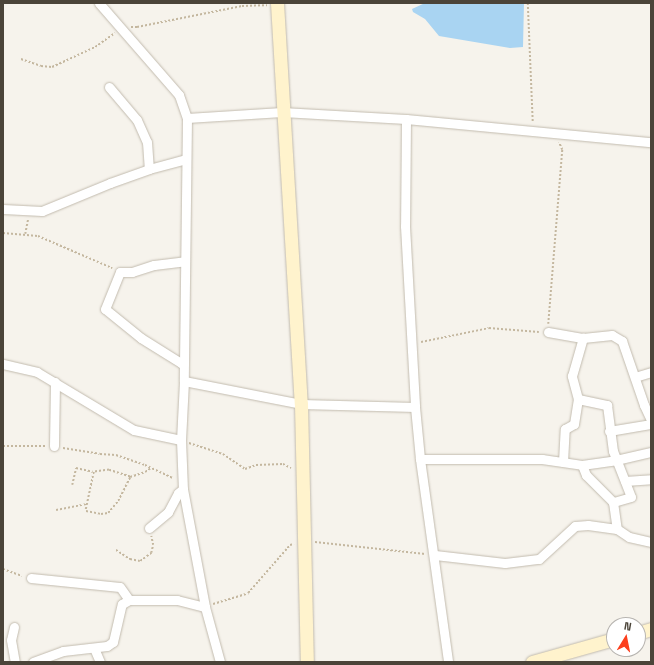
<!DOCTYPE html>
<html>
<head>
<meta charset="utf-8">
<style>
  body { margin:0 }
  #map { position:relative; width:654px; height:665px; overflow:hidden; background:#f6f3ec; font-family:"Space Grotesk",sans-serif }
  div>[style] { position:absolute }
  .water>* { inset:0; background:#a9d4f2 }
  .path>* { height:1.5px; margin-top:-0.75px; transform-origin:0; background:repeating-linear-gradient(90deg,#c4b79f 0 2px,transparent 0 4px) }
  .roads { filter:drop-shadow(0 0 1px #c2bbae) drop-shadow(0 0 1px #c2bbae) }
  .street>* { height:9px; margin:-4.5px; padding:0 4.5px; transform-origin:4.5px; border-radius:4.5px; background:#fff }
  .secondary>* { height:13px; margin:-6.5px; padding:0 6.5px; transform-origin:6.5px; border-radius:6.5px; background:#fff3cd }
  span { translate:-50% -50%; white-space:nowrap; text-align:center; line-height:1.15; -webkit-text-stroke:3.5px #fff; paint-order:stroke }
  .frame { position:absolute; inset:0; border:4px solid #4b4439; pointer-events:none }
  .north { position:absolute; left:606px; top:617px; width:40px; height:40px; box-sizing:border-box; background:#fff; border:1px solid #b7b4b0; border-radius:50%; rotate:10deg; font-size:11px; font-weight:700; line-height:16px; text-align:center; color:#4b4439 }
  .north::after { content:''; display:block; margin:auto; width:14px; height:18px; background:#fc3f1d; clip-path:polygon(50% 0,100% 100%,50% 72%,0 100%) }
</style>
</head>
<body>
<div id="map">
  <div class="water">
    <i style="clip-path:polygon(425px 3px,524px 3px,523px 47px,510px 48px,439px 36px,425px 19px,413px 12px,412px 9px)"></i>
  </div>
  <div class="path">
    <i style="left:528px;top:3px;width:120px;rotate:87.6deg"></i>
    <i style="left:131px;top:27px;width:6px"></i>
    <i style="left:137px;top:27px;width:107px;rotate:-11.3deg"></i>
    <i style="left:242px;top:6px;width:25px;rotate:-2deg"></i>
    <i style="left:21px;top:59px;width:21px;rotate:19deg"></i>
    <i style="left:41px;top:66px;width:11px;rotate:5deg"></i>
    <i style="left:52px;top:67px;width:47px;rotate:-24.9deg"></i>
    <i style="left:95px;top:47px;width:24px;rotate:-35deg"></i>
    <i style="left:3px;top:233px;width:35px;rotate:5deg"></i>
    <i style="left:38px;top:236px;width:81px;rotate:23.4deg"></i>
    <i style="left:25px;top:234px;width:16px;rotate:-79deg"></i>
    <i style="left:548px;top:324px;width:175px;rotate:-85.4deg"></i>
    <i style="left:562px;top:150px;width:8px;rotate:-113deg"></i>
    <i style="left:421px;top:342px;width:69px;rotate:-11.6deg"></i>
    <i style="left:489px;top:328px;width:50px;rotate:4.6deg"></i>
    <i style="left:189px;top:443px;width:36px;rotate:18deg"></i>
    <i style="left:223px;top:454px;width:27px;rotate:34deg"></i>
    <i style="left:245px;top:469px;width:12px;rotate:-20deg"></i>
    <i style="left:256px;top:465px;width:27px;rotate:-2deg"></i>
    <i style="left:283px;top:464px;width:9px;rotate:27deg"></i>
    <i style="left:3px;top:446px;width:42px"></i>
    <i style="left:63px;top:448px;width:37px;rotate:9deg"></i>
    <i style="left:100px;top:454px;width:16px;rotate:4deg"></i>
    <i style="left:116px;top:455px;width:31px;rotate:19deg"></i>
    <i style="left:145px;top:465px;width:31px;rotate:25deg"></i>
    <i style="left:130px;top:477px;width:22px;rotate:-162deg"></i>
    <i style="left:109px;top:470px;width:15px;rotate:172deg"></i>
    <i style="left:94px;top:472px;width:40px;rotate:102deg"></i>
    <i style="left:86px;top:511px;width:15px;rotate:11deg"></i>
    <i style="left:101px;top:514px;width:7px;rotate:-8deg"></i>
    <i style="left:108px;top:513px;width:16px;rotate:-50deg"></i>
    <i style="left:118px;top:501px;width:27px;rotate:-63deg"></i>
    <i style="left:130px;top:477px;width:16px;rotate:-18deg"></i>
    <i style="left:145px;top:472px;width:7px;rotate:-34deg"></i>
    <i style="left:72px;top:485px;width:17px;rotate:-77deg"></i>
    <i style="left:76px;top:468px;width:17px;rotate:13deg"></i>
    <i style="left:56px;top:510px;width:32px;rotate:-11deg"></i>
    <i style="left:315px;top:542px;width:111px;rotate:6.2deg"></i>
    <i style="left:116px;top:550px;width:17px;rotate:33deg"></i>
    <i style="left:130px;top:559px;width:10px;rotate:11deg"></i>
    <i style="left:140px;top:561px;width:14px;rotate:-36deg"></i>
    <i style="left:151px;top:553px;width:8px;rotate:-76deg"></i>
    <i style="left:153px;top:545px;width:9px;rotate:-103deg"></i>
    <i style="left:3px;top:569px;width:20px;rotate:20deg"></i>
    <i style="left:213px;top:604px;width:37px;rotate:-17deg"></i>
    <i style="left:248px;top:593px;width:64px;rotate:-48.8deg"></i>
    <i style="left:290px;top:545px;width:4px;rotate:-14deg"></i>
  </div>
  <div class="roads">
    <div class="street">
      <i style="left:99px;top:3px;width:122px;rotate:49deg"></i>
      <i style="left:179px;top:95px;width:24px;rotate:71deg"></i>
      <i style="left:187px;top:118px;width:263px;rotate:90.7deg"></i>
      <i style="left:184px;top:381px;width:59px;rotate:92.9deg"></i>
      <i style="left:181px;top:440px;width:49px;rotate:87.7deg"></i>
      <i style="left:183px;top:489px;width:120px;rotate:79.4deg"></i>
      <i style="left:205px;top:607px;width:57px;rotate:74.7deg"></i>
      <i style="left:109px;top:87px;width:43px;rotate:49.7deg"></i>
      <i style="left:137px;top:120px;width:24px;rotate:66deg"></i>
      <i style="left:147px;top:142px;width:27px;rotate:86deg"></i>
      <i style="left:187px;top:118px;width:95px;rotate:-3.6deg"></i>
      <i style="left:282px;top:112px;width:124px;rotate:3.2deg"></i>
      <i style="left:406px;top:119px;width:246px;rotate:5.4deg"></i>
      <i style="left:406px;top:119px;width:107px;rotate:90.5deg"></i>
      <i style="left:405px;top:226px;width:181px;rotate:86.8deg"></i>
      <i style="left:415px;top:407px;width:52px;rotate:84.5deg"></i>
      <i style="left:420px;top:459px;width:205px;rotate:82.1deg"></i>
      <i style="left:3px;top:209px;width:39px;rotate:3deg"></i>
      <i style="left:42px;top:211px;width:74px;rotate:-22.4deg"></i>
      <i style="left:110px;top:183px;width:41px;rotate:-19.7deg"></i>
      <i style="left:149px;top:169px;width:38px;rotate:-15deg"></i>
      <i style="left:548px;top:332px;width:36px;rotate:10deg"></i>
      <i style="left:583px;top:338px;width:29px;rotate:-6deg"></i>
      <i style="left:612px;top:335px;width:12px;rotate:31deg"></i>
      <i style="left:622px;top:341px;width:68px;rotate:71deg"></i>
      <i style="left:644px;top:405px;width:17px;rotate:65deg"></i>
      <i style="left:184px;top:363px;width:3px;rotate:180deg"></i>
      <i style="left:181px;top:363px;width:47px;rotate:-148deg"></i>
      <i style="left:141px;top:338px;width:46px;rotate:-141.1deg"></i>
      <i style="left:105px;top:309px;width:40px;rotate:-68deg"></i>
      <i style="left:120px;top:272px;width:12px"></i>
      <i style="left:132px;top:272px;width:23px;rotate:-18deg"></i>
      <i style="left:154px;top:265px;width:31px;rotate:-7deg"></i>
      <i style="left:3px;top:364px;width:35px;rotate:13deg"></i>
      <i style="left:37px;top:372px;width:113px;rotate:30.9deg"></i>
      <i style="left:134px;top:430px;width:48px;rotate:12deg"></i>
      <i style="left:635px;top:377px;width:17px;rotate:-17deg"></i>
      <i style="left:184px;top:381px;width:119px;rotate:11.1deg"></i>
      <i style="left:301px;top:404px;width:114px;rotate:1.5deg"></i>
      <i style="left:578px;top:399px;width:30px;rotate:12deg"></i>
      <i style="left:607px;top:405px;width:46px;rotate:82.6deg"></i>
      <i style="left:613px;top:451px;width:49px;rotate:68.6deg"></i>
      <i style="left:631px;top:497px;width:19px;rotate:164deg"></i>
      <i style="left:613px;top:502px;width:27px;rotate:82deg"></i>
      <i style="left:609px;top:431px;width:43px;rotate:-9.5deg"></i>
      <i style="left:54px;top:446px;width:64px;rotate:-89.1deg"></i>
      <i style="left:420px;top:459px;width:122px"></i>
      <i style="left:542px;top:459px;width:40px;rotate:8.5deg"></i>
      <i style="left:582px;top:465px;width:34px;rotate:-8deg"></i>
      <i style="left:616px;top:460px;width:36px;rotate:-13deg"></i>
      <i style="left:563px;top:462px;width:33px;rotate:-87deg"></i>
      <i style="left:565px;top:429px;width:10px;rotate:-29deg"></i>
      <i style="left:574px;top:424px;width:25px;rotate:-81deg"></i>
      <i style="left:578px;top:399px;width:24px;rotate:-105deg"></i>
      <i style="left:572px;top:376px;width:40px;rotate:-74deg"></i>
      <i style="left:582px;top:465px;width:11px;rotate:68deg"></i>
      <i style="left:586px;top:475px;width:38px;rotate:45deg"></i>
      <i style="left:625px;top:481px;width:26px;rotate:-4deg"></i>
      <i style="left:149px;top:528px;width:25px;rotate:-40deg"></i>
      <i style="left:168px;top:512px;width:21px;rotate:-62deg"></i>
      <i style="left:178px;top:493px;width:6px;rotate:-39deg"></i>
      <i style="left:435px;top:555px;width:70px;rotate:6.5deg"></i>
      <i style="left:505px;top:563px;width:34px;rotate:-7deg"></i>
      <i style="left:539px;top:559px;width:49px;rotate:-42.5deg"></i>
      <i style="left:575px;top:526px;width:13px;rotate:-4deg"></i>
      <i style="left:588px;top:525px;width:29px;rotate:8deg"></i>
      <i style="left:617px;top:529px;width:14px;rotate:34deg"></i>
      <i style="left:629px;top:537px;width:23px;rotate:13deg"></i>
      <i style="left:31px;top:578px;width:89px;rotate:5.8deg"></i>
      <i style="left:120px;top:587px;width:16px;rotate:55deg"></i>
      <i style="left:14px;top:627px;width:13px;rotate:103deg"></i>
      <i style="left:11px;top:640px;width:22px;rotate:80deg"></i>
      <i style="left:94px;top:648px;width:15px;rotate:67deg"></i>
      <i style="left:33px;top:662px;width:32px;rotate:-20deg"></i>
      <i style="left:63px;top:651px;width:44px;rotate:-6.5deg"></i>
      <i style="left:107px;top:646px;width:7px;rotate:-34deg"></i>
      <i style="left:113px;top:642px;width:39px;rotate:-77deg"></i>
      <i style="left:122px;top:604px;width:8px;rotate:-30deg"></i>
      <i style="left:129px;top:600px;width:48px"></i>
      <i style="left:177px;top:600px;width:29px;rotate:14deg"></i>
    </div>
    <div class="secondary">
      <i style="left:277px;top:3px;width:402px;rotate:86.6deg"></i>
      <i style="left:301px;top:404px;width:258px;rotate:88.7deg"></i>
      <i style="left:638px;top:633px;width:14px;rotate:-17deg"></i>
      <i style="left:532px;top:662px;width:85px;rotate:-15.7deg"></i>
    </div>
  </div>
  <div class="frame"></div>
  <div class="north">N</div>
</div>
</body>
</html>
